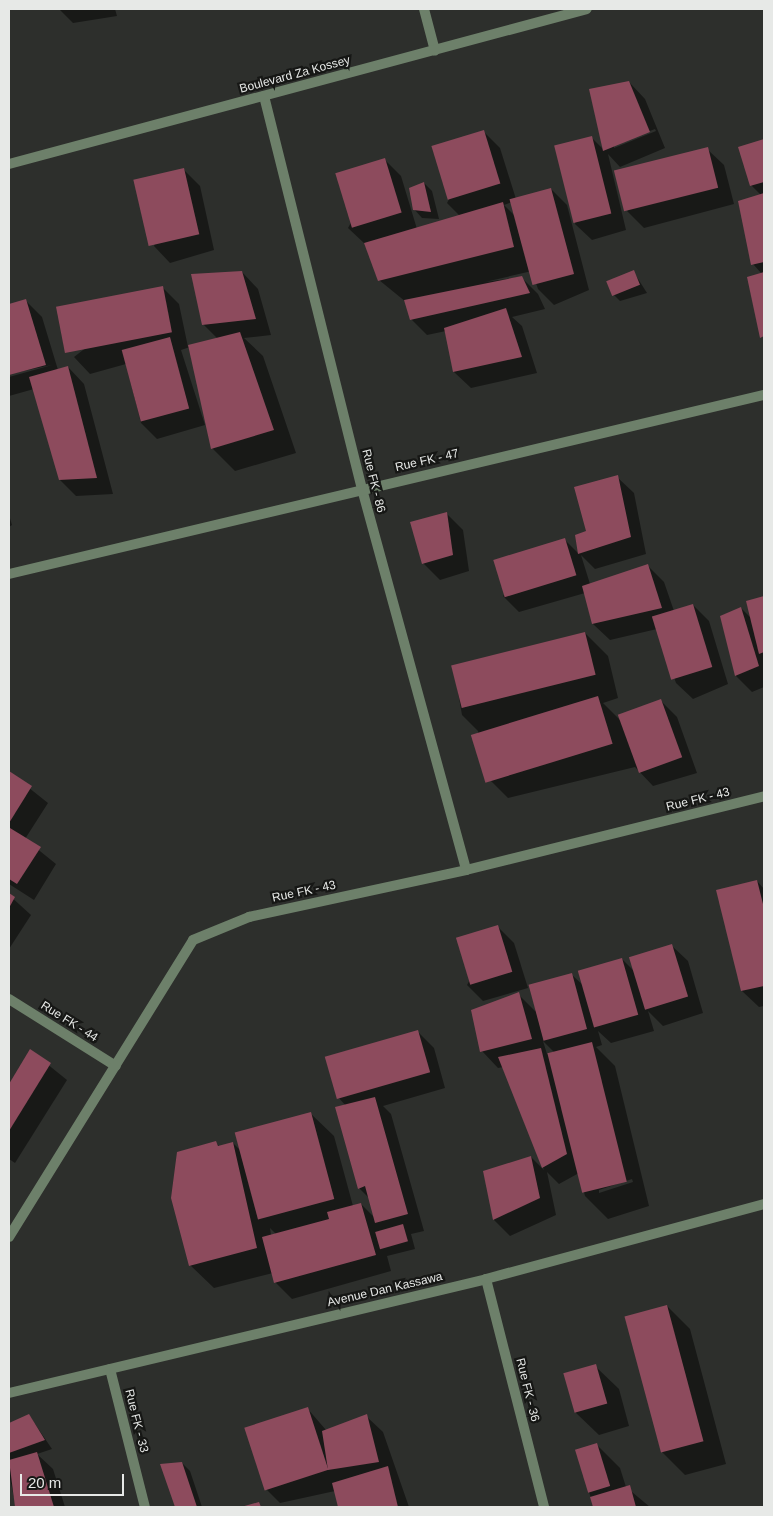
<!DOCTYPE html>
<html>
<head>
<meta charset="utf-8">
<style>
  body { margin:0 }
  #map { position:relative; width:773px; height:1516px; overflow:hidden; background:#2d2f2c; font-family:Helvetica,sans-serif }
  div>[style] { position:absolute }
  .shadow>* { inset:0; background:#0007 }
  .building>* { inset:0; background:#8d4b5d; transform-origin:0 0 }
  .minor>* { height:10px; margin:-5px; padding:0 5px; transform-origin:5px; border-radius:5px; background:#6d806a }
  .tertiary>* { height:10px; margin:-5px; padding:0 5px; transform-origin:5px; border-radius:5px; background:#6d806a }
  span { translate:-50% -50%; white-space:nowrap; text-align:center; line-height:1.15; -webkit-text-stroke:4.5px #161715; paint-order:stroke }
  .street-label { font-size:12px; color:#e7e9e7 }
  .frame { position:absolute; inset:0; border:10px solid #e7e9e7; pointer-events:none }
  .scale { position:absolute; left:20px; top:1474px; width:104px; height:22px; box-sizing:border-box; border:2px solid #e7e9e7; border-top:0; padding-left:6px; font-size:15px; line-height:18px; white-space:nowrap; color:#e7e9e7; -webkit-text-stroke:4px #161715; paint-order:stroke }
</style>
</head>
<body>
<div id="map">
  <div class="shadow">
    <i style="clip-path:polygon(59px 9px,115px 9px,117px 16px,73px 23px)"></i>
    <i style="clip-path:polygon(evenodd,629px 82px,645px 99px,665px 148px,620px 167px,608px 154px,626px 230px,592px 240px,575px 224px,591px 137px,604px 150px,629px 82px,655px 129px,656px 131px,614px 148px,614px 145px,655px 129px)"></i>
    <i style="clip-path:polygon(evenodd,484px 132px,500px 148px,516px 199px,551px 189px,567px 205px,589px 290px,554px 305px,538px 289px,532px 271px,485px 282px,521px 277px,538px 294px,545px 309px,512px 317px,522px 326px,537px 373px,471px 388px,454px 372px,446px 331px,427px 335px,411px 319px,406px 302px,379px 280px,365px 244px,348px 228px,385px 160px,401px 176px,417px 229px,460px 216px,447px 203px,484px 132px,512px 202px,516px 217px,504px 205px,512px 202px)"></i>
    <i style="clip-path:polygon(764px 140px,764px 340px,762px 274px,753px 264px,761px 195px,751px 185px,739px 148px)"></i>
    <i style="clip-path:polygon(707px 149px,724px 165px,734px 204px,644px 228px,627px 211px)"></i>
    <i style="clip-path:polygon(183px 169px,200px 186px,214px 250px,170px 263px,154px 246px)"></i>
    <i style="clip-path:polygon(424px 183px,432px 191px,439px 219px,422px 218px,414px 209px)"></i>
    <i style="clip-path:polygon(633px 271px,647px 293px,620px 301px,612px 293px)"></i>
    <i style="clip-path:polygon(242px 272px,258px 289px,271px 335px,244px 338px,263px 356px,296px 453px,235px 471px,212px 448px,190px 347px,181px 350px,205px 425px,157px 439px,141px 423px,126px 364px,90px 374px,74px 357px,163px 288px,179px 304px,188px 347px,218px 339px,203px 324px)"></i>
    <i style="clip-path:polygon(25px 300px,42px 317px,58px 370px,68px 367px,84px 384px,113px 494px,76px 496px,60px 480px,34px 389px,9px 396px,9px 377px,52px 365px,9px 374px,9px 305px)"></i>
    <i style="clip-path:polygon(617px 477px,634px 493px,646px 554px,595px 569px,581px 555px,590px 584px,648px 566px,664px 582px,674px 611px,693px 605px,709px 621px,728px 684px,693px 699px,676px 683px,657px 629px,610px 640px,593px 624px,585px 593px,519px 612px,503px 596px,565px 540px,579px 554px,577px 536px,587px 532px)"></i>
    <i style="clip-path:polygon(447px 514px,463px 530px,469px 571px,440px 580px,423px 563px)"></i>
    <i style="clip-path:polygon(9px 515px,12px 525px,9px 527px)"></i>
    <i style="clip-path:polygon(764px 597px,764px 687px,752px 692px,736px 676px,721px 616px,741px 608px,751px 618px,747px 602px)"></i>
    <i style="clip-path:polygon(585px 633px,608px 656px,618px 698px,603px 703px,622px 722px,661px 701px,677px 717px,697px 773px,653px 786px,635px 767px,508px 798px,485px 775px,478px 731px,462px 715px,455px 675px)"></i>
    <i style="clip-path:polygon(9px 772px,48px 803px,25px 839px,56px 864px,34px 900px,9px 884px)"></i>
    <i style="clip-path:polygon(757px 881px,764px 889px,764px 1006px,759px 1007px,742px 991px)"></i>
    <i style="clip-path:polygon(9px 895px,31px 915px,9px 949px)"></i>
    <i style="clip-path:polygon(498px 927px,514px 943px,528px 988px,483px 1001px,467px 985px)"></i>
    <i style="clip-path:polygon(evenodd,671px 945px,688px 961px,703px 1013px,663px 1026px,648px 1011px,654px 1031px,611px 1043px,598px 1031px,602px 1045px,596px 1047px,615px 1066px,649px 1206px,608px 1219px,585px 1196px,579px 1173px,559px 1184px,547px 1172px,556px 1215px,510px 1236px,494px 1220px,485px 1172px,531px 1157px,544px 1170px,503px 1067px,498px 1068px,482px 1051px,518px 994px,535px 1011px,572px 975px,584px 986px,622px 959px,636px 973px,671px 945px,543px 1041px,554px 1052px,547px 1054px,543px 1041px,671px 945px,632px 1179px,633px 1182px,599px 1193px,599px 1190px,632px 1179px)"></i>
    <i style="clip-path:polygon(evenodd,418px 1032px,434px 1048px,445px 1088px,383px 1106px,391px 1114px,424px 1231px,411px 1234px,415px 1249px,387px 1256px,391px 1271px,292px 1299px,275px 1282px,273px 1273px,214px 1288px,190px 1265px,216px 1143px,220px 1147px,233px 1143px,242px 1152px,310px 1113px,334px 1136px,353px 1206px,361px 1204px,375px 1218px,370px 1199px,359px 1188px,346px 1106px,338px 1097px,418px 1032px,270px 1228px,276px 1234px,271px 1235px,270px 1228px)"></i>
    <i style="clip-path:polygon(31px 1051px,67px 1080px,15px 1163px,9px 1159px,9px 1087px)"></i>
    <i style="clip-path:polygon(667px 1306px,690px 1329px,726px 1464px,685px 1475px,662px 1452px)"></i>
    <i style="clip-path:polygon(595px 1366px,619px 1389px,629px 1426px,599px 1435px,575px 1412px)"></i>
    <i style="clip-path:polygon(307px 1408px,326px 1430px,366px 1416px,383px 1432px,409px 1507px,340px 1507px,335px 1491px,280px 1503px,264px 1487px)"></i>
    <i style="clip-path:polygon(29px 1415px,52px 1449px,37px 1454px,53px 1469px,65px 1507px,16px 1507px,9px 1474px,9px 1425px)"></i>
    <i style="clip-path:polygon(597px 1445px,620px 1468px,626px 1487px,650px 1507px,594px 1507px,589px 1492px)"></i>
    <i style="clip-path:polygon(182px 1463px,190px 1471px,202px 1507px,176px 1507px,162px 1466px)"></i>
  </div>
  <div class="building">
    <i style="clip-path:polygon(629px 81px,650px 132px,603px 151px,589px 89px)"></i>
    <i style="left:484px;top:130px;width:56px;height:55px;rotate:73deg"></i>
    <i style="left:592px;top:136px;width:80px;height:39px;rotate:76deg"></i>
    <i style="clip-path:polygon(764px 139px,764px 182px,750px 186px,738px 147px)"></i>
    <i style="left:708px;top:147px;width:42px;height:97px;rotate:76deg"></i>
    <i style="left:385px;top:158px;width:57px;height:52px;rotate:73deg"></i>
    <i style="left:184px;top:168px;width:68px;height:52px;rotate:77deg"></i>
    <i style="clip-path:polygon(424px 182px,431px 212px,413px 210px,409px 188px)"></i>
    <i style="left:551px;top:188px;width:89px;height:43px;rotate:75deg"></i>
    <i style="clip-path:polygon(764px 193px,764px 262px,751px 265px,738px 201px)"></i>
    <i style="clip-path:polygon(503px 202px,514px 247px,378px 281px,364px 243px)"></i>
    <i style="left:634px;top:270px;width:16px;height:30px;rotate:68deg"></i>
    <i style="clip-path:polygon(242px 271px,256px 319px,202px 325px,191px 274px)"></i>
    <i style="clip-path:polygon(764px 272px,764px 336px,760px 338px,747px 277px)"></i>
    <i style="clip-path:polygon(522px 276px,530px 293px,410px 320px,404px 300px)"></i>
    <i style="left:163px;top:286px;width:47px;height:109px;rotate:79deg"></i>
    <i style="clip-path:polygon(26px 299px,46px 365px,9px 375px,9px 304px)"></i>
    <i style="clip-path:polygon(506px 308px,522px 357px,453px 372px,444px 328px)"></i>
    <i style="clip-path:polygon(240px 332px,274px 430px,211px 449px,188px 345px)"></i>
    <i style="left:170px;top:337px;width:74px;height:50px;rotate:75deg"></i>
    <i style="clip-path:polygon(68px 366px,97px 478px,59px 480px,29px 377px)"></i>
    <i style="clip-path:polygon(618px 475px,631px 537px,578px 554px,575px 535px,586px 531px,574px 487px)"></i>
    <i style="clip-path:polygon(447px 512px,453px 555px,422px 564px,410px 522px)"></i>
    <i style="left:565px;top:538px;width:39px;height:75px;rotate:73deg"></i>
    <i style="clip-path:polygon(648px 564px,662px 608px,592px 624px,582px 586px)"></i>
    <i style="clip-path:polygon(764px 596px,764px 652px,759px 654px,746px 601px)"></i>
    <i style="left:693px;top:604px;width:66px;height:43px;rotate:73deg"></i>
    <i style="clip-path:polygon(741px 607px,759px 666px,735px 676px,720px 616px)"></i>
    <i style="left:585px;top:632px;width:44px;height:138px;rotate:76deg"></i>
    <i style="left:598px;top:696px;width:50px;height:133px;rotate:73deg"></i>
    <i style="left:661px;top:699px;width:62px;height:46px;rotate:70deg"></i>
    <i style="clip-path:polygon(9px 771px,32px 786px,9px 823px)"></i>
    <i style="clip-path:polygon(10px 828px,41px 847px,17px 884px,9px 879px)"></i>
    <i style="clip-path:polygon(757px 880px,764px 908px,764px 986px,741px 991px,716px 890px)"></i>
    <i style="clip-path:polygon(9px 893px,15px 897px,9px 908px)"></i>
    <i style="left:498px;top:925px;width:49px;height:44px;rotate:73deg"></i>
    <i style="left:672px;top:944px;width:55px;height:45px;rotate:73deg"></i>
    <i style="left:622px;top:958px;width:59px;height:46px;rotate:74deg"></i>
    <i style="left:572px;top:973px;width:58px;height:45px;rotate:75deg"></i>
    <i style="clip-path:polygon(519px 992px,532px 1039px,480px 1052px,471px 1010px)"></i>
    <i style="left:418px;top:1030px;width:44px;height:97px;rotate:74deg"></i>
    <i style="left:592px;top:1042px;width:144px;height:46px;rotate:76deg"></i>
    <i style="clip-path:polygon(541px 1048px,567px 1154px,542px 1168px,498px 1057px)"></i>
    <i style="clip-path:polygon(30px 1049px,51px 1063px,9px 1131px,9px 1084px)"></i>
    <i style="clip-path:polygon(375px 1097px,408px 1214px,375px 1223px,365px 1186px,358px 1189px,335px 1107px)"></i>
    <i style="left:311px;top:1112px;width:90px;height:79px;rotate:75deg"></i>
    <i style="clip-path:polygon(216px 1141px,218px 1146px,233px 1142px,257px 1248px,189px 1266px,171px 1198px,177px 1152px)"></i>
    <i style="clip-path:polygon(531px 1156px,540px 1198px,493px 1220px,483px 1171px)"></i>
    <i style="clip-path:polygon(361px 1203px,376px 1255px,274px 1283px,262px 1237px,329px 1219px,327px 1212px)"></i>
    <i style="left:403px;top:1224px;width:18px;height:29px;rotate:74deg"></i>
    <i style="left:667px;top:1305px;width:141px;height:44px;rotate:75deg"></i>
    <i style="left:596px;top:1364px;width:41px;height:34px;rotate:74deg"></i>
    <i style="left:308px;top:1407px;width:66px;height:67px;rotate:72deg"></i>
    <i style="clip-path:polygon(29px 1414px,45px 1440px,9px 1453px,9px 1423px)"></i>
    <i style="clip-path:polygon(367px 1414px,379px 1462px,328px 1470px,322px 1431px)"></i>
    <i style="left:597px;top:1443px;width:45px;height:23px;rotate:73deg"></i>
    <i style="clip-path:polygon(37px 1452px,54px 1507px,15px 1507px,9px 1460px)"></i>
    <i style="clip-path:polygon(182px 1462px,197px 1507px,175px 1507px,160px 1464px)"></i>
    <i style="clip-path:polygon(388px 1466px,398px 1507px,338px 1507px,332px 1483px)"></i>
    <i style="clip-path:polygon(630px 1485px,636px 1507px,593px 1507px,590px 1497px)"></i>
    <i style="clip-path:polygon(259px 1502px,261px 1507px,241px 1507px)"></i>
  </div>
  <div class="minor">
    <i style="left:424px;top:9px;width:43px;rotate:75.3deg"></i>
    <i style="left:264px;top:96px;width:405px;rotate:76deg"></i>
    <i style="left:362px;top:489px;width:395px;rotate:74.7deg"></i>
    <i style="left:9px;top:164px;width:598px;rotate:-15.01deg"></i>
    <i style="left:9px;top:574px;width:776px;rotate:-13.34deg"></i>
    <i style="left:9px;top:999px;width:126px;rotate:32.1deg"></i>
    <i style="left:9px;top:1237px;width:349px;rotate:-58.2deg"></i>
    <i style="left:193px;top:940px;width:61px;rotate:-22.3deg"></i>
    <i style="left:249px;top:917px;width:222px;rotate:-12.2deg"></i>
    <i style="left:466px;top:870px;width:307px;rotate:-13.9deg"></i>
    <i style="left:486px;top:1279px;width:235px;rotate:75.7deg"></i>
    <i style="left:110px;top:1369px;width:142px;rotate:75.8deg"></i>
  </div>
  <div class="tertiary">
    <i style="left:9px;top:1393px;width:490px;rotate:-13.4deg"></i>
    <i style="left:486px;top:1279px;width:288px;rotate:-15.1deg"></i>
  </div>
  <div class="street-label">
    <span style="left:295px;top:75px;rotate:-15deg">Boulevard Za Kossey</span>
    <span style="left:427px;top:461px;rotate:-13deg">Rue FK - 47</span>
    <span style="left:373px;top:481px;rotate:76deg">Rue FK - 86</span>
    <span style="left:698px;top:800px;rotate:-14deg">Rue FK - 43</span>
    <span style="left:304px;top:892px;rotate:-12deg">Rue FK - 43</span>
    <span style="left:69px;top:1022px;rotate:32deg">Rue FK - 44</span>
    <span style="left:385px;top:1290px;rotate:-13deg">Avenue Dan Kassawa</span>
    <span style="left:527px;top:1390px;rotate:76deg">Rue FK - 36</span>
    <span style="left:136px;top:1421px;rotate:76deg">Rue FK - 33</span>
  </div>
  <div class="frame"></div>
  <div class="scale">20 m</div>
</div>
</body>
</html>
